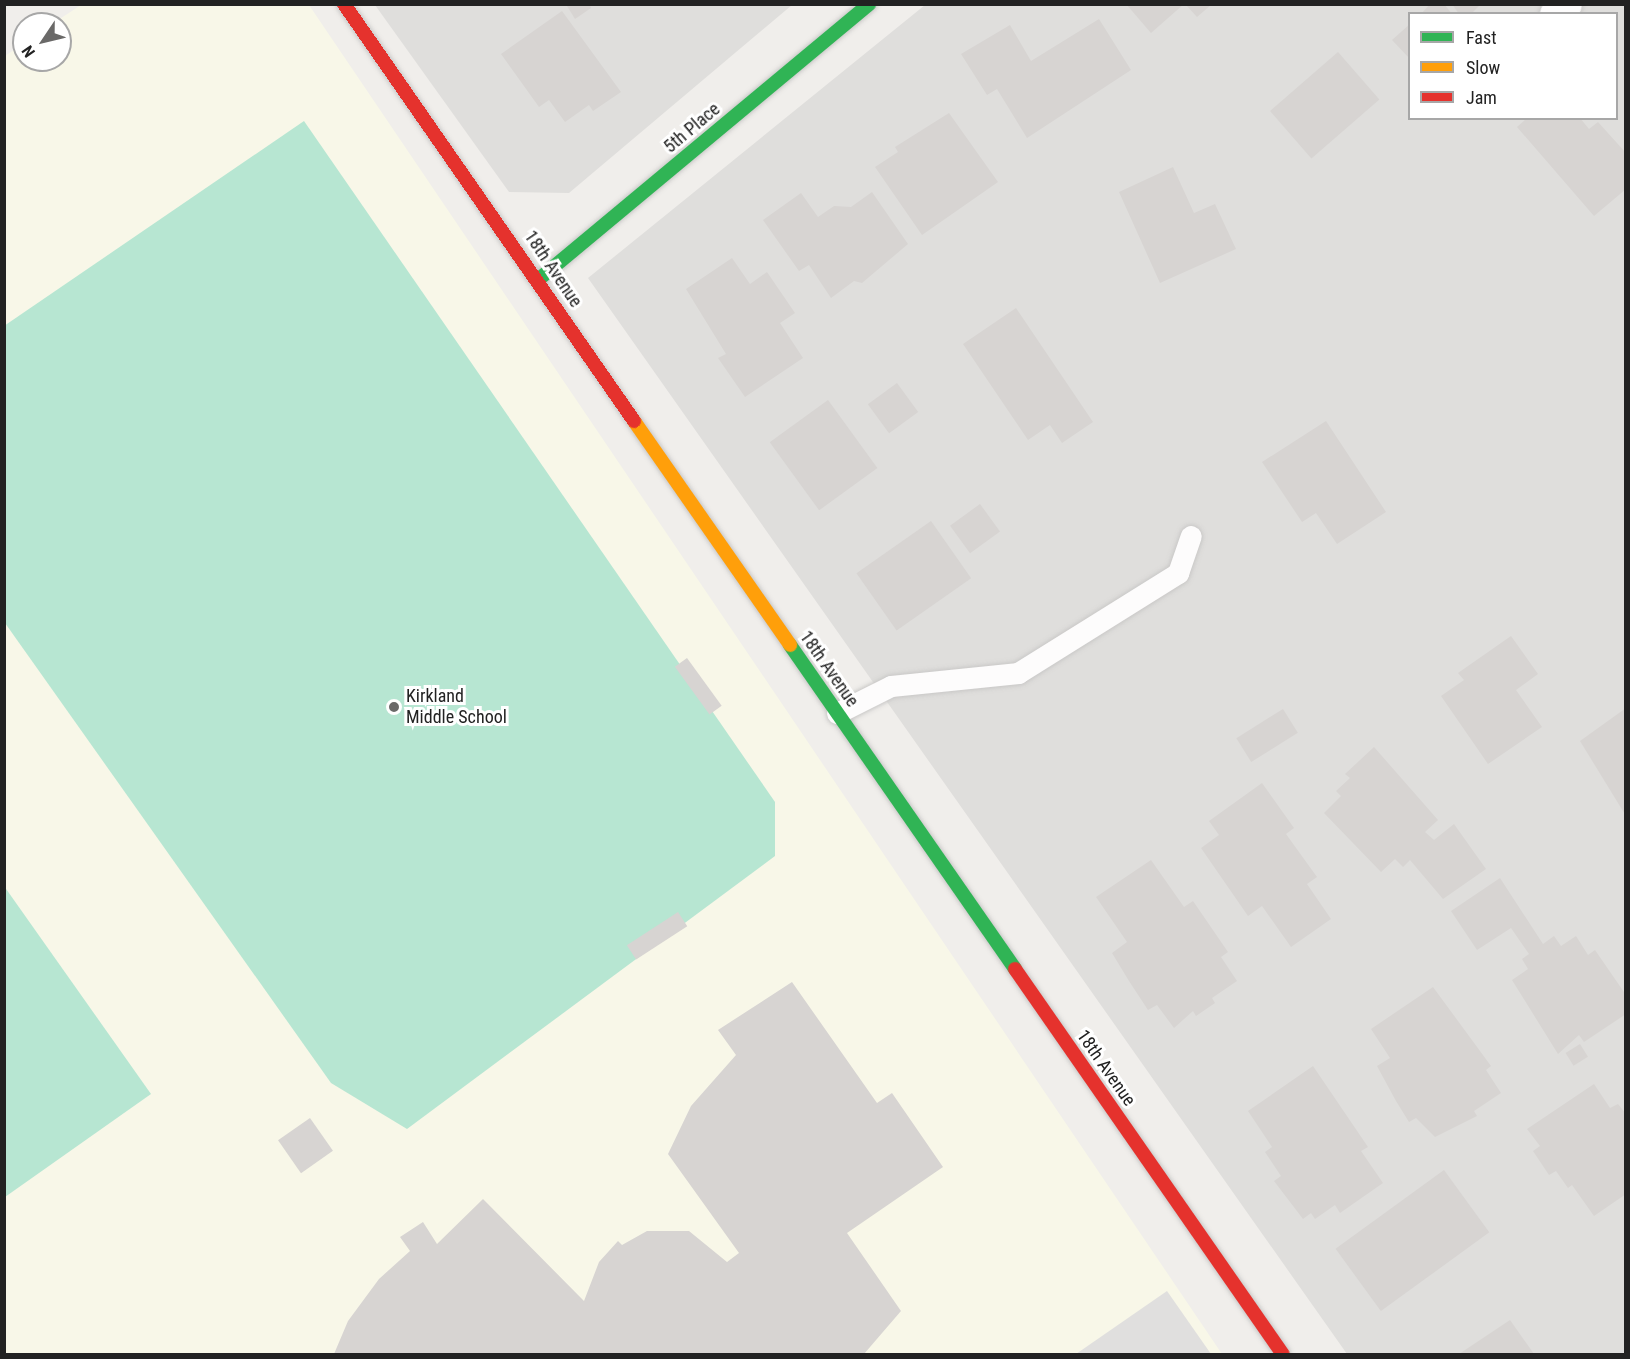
<!DOCTYPE html>
<html>
<head>
<meta charset="utf-8">
<style>
  body { margin:0 }
  #map { position:relative; width:1630px; height:1359px; overflow:hidden; background:#f0eeeb; font-family:"Roboto Condensed",sans-serif }
  div>[style] { position:absolute }
  .residential>* { inset:0; background:#dfdedc }
  .education>* { inset:0; background:#f8f7e8 }
  .pitch>* { inset:0; background:#b7e6d2 }
  .parking>* { inset:0; background:#e0dfde }
  .building>* { inset:0; background:#d7d4d2; transform-origin:0 0 }
  .roads { filter:drop-shadow(0 0 2px #c9c8c7) drop-shadow(0 0 2px #c9c8c7) }
  .lane>* { height:21px; margin:-10.5px; padding:0 10.5px; transform-origin:10.5px; border-radius:10.5px; background:#fdfcfc }
  .street>* { height:33px; margin:-16.5px; padding:0 16.5px; transform-origin:16.5px; border-radius:16.5px; background:#fdfcfc }
  .fast>* { height:14px; margin:-7px; padding:0 7px; transform-origin:7px; border-radius:7px; background:#30b455 }
  .slow>* { height:14px; margin:-7px; padding:0 7px; transform-origin:7px; border-radius:7px; background:#ff9f0a }
  .jam>* { height:14px; margin:-7px; padding:0 7px; transform-origin:7px; border-radius:7px; background:#e5322d }
  .dots>* { width:16px; height:16px; translate:-50% -50%; box-sizing:border-box; border:3px solid #fff; border-radius:50% }
  span { translate:-50% -50%; white-space:nowrap; text-align:center; line-height:1.15; -webkit-text-stroke:6px #fff; paint-order:stroke }
  .street-label { font-size:18px; color:#222 }
  .poi-label { font-size:18px; color:#222 }
  .left { translate:0 -50%; text-align:left }
  .frame { position:absolute; inset:0; border:6px solid #222; pointer-events:none }
  .legend { position:absolute; left:1408px; top:12px; width:210px; height:108px; box-sizing:border-box; background:#fff; border:2px solid #a7a7a7; margin:0; padding:8px 10px; list-style:none; font-size:18px; color:#222 }
  .legend li { display:flex; align-items:center; gap:12px; height:30px }
  .legend b { width:30px; border:2px solid #a7a7a7 }
  .north { position:absolute; left:12px; top:12px; width:60px; height:60px; box-sizing:border-box; background:#fff; border:2px solid #a7a7a7; border-radius:50%; rotate:235deg; font-size:16px; font-weight:700; line-height:24px; text-align:center; color:#222 }
  .north::after { content:''; display:block; margin:auto; width:21px; height:27px; background:#6a6968; clip-path:polygon(50% 0,100% 100%,50% 72%,0 100%) }
</style>
</head>
<body>
<div id="map">
  <div class="residential">
    <i style="clip-path:polygon(375px 5px,792px 5px,569px 193px,509px 192px)"></i>
    <i style="clip-path:polygon(evenodd,925px 5px,1625px 5px,1625px 1354px,1347px 1354px,588px 278px,925px 5px,1410px 14px,1616px 14px,1616px 118px,1410px 118px,1410px 14px)"></i>
  </div>
  <div class="education">
    <i style="clip-path:polygon(81px 5px,309px 5px,1222px 1354px,5px 1354px,5px 56px,24px 43px,24px 60px,60px 60px,60px 24px,52px 24px)"></i>
  </div>
  <div class="pitch">
    <i style="clip-path:polygon(304px 121px,775px 802px,775px 856px,407px 1129px,331px 1083px,5px 623px,4px 326px)"></i>
    <i style="clip-path:polygon(4px 886px,151px 1094px,5px 1197px,4px 1197px)"></i>
  </div>
  <div class="parking">
    <i style="clip-path:polygon(1167px 1291px,1211px 1354px,1076px 1354px)"></i>
  </div>
  <div class="building">
    <i style="clip-path:polygon(589px 4px,591px 8px,575px 19px,567px 6px)"></i>
    <i style="clip-path:polygon(1126px 4px,1184px 4px,1151px 33px)"></i>
    <i style="clip-path:polygon(1430px 4px,1444px 4px,1452px 14px,1421px 14px)"></i>
    <i style="clip-path:polygon(1452px 4px,1481px 4px,1471px 14px,1459px 14px)"></i>
    <i style="clip-path:polygon(1186px 5px,1211px 5px,1197px 17px)"></i>
    <i style="clip-path:polygon(562px 11px,621px 92px,593px 111px,589px 105px,565px 122px,549px 100px,539px 107px,501px 54px)"></i>
    <i style="clip-path:polygon(1099px 19px,1131px 70px,1027px 138px,997px 89px,987px 95px,961px 54px,1010px 25px,1031px 61px)"></i>
    <i style="clip-path:polygon(1410px 24px,1410px 59px,1392px 40px)"></i>
    <i style="left:1338px;top:52px;width:63px;height:90px;rotate:49deg"></i>
    <i style="clip-path:polygon(949px 113px,998px 182px,922px 235px,875px 167px,898px 152px,895px 147px)"></i>
    <i style="clip-path:polygon(1527px 118px,1580px 118px,1589px 129px,1598px 122px,1626px 153px,1626px 189px,1594px 216px,1517px 127px)"></i>
    <i style="clip-path:polygon(1173px 167px,1194px 213px,1215px 204px,1236px 249px,1160px 283px,1119px 192px)"></i>
    <i style="clip-path:polygon(872px 192px,908px 244px,862px 283px,854px 281px,831px 298px,809px 265px,799px 271px,763px 220px,801px 193px,818px 217px,834px 206px,851px 207px)"></i>
    <i style="clip-path:polygon(732px 258px,750px 284px,767px 272px,795px 313px,780px 323px,803px 358px,745px 397px,718px 358px,726px 354px,686px 289px)"></i>
    <i style="clip-path:polygon(1016px 308px,1093px 422px,1062px 443px,1050px 425px,1028px 440px,963px 344px)"></i>
    <i style="left:897px;top:383px;width:36px;height:36px;rotate:54deg"></i>
    <i style="left:828px;top:400px;width:84px;height:72px;rotate:54deg"></i>
    <i style="clip-path:polygon(1326px 421px,1386px 512px,1337px 544px,1316px 513px,1302px 522px,1262px 462px)"></i>
    <i style="left:980px;top:504px;width:34px;height:37px;rotate:54deg"></i>
    <i style="left:931px;top:521px;width:70px;height:91px;rotate:55deg"></i>
    <i style="clip-path:polygon(1511px 636px,1538px 674px,1516px 690px,1542px 727px,1488px 764px,1441px 696px,1464px 680px,1458px 673px)"></i>
    <i style="left:687px;top:658px;width:59px;height:15px;rotate:54deg"></i>
    <i style="clip-path:polygon(1626px 708px,1626px 816px,1580px 741px)"></i>
    <i style="left:1283px;top:709px;width:28px;height:55px;rotate:58deg"></i>
    <i style="clip-path:polygon(1374px 747px,1438px 820px,1425px 832px,1434px 840px,1454px 824px,1486px 869px,1443px 899px,1410px 860px,1403px 867px,1395px 859px,1381px 872px,1324px 813px,1341px 796px,1336px 791px,1350px 778px,1345px 774px)"></i>
    <i style="clip-path:polygon(1262px 783px,1294px 828px,1286px 834px,1317px 877px,1307px 884px,1331px 919px,1291px 947px,1262px 906px,1248px 916px,1201px 848px,1219px 835px,1209px 821px)"></i>
    <i style="clip-path:polygon(1151px 860px,1184px 907px,1193px 901px,1228px 952px,1221px 957px,1237px 981px,1212px 998px,1215px 1003px,1196px 1016px,1193px 1011px,1174px 1028px,1157px 1005px,1148px 1010px,1129px 981px,1112px 953px,1127px 942px,1096px 897px)"></i>
    <i style="clip-path:polygon(1500px 878px,1543px 944px,1554px 936px,1561px 946px,1576px 936px,1588px 955px,1595px 950px,1626px 995px,1626px 1014px,1584px 1042px,1579px 1035px,1558px 1054px,1512px 980px,1528px 969px,1522px 959px,1529px 954px,1511px 928px,1477px 950px,1451px 911px)"></i>
    <i style="left:678px;top:912px;width:17px;height:61px;rotate:57deg"></i>
    <i style="clip-path:polygon(792px 982px,877px 1103px,892px 1093px,943px 1167px,847px 1233px,901px 1311px,864px 1354px,334px 1354px,348px 1321px,379px 1279px,410px 1251px,400px 1237px,423px 1222px,437px 1244px,483px 1199px,584px 1301px,599px 1262px,618px 1241px,622px 1245px,647px 1231px,689px 1231px,727px 1262px,739px 1253px,668px 1154px,691px 1106px,736px 1055px,718px 1030px)"></i>
    <i style="clip-path:polygon(1433px 987px,1491px 1066px,1486px 1070px,1501px 1093px,1474px 1111px,1477px 1116px,1435px 1137px,1416px 1118px,1409px 1122px,1396px 1101px,1377px 1066px,1390px 1058px,1371px 1029px)"></i>
    <i style="left:1580px;top:1044px;width:15px;height:17px;rotate:58deg"></i>
    <i style="clip-path:polygon(1313px 1066px,1368px 1147px,1361px 1151px,1383px 1183px,1340px 1213px,1335px 1205px,1315px 1219px,1311px 1213px,1303px 1219px,1274px 1181px,1281px 1176px,1265px 1152px,1272px 1147px,1248px 1111px)"></i>
    <i style="clip-path:polygon(1594px 1084px,1610px 1108px,1618px 1104px,1626px 1114px,1626px 1194px,1594px 1216px,1572px 1185px,1568px 1188px,1556px 1171px,1549px 1175px,1533px 1151px,1540px 1146px,1527px 1129px)"></i>
    <i style="left:310px;top:1118px;width:40px;height:39px;rotate:55deg"></i>
    <i style="left:1444px;top:1170px;width:77px;height:134px;rotate:54deg"></i>
    <i style="clip-path:polygon(1510px 1320px,1534px 1354px,1459px 1354px)"></i>
  </div>
  <div class="roads">
    <div class="lane">
      <i style="left:837px;top:713px;width:60px;rotate:-26.6deg"></i>
      <i style="left:891px;top:686px;width:128px;rotate:-5.8deg"></i>
      <i style="left:1018px;top:673px;width:189px;rotate:-32deg"></i>
      <i style="left:1178px;top:573px;width:39px;rotate:-71deg"></i>
    </div>
    <div class="street">
      <i style="left:1556px;top:14px;width:13px;rotate:-48deg"></i>
    </div>
    <div class="fast">
      <i style="left:538px;top:280px;width:431px;rotate:-39.8deg"></i>
      <i style="left:790px;top:645px;width:394px;rotate:55.2deg"></i>
    </div>
    <div class="slow">
      <i style="left:634px;top:421px;width:273px;rotate:55.1deg"></i>
    </div>
    <div class="jam">
      <i style="left:344px;top:4px;width:508px;rotate:55.18deg"></i>
      <i style="left:1015px;top:969px;width:469px;rotate:55.2deg"></i>
    </div>
  </div>
  <div class="dots">
    <i style="left:394px;top:707px;background:#6a6968"></i>
  </div>
  <div class="street-label">
    <span style="left:692px;top:128px;rotate:-40deg">5th Place</span>
    <span style="left:553px;top:269px;rotate:56deg">18th Avenue</span>
    <span style="left:829px;top:669px;rotate:55deg">18th Avenue</span>
    <span style="left:1106px;top:1068px;rotate:55deg">18th Avenue</span>
  </div>
  <div class="poi-label">
    <span class="left" style="left:406px;top:707px">Kirkland<br>Middle School</span>
  </div>
  <div class="frame"></div>
  <ul class="legend">
  <li><b style="height:8px;background:#30b455"></b>Fast</li>
  <li><b style="height:8px;background:#ff9f0a"></b>Slow</li>
  <li><b style="height:8px;background:#e5322d"></b>Jam</li>
  </ul>
  <div class="north">N</div>
</div>
</body>
</html>
